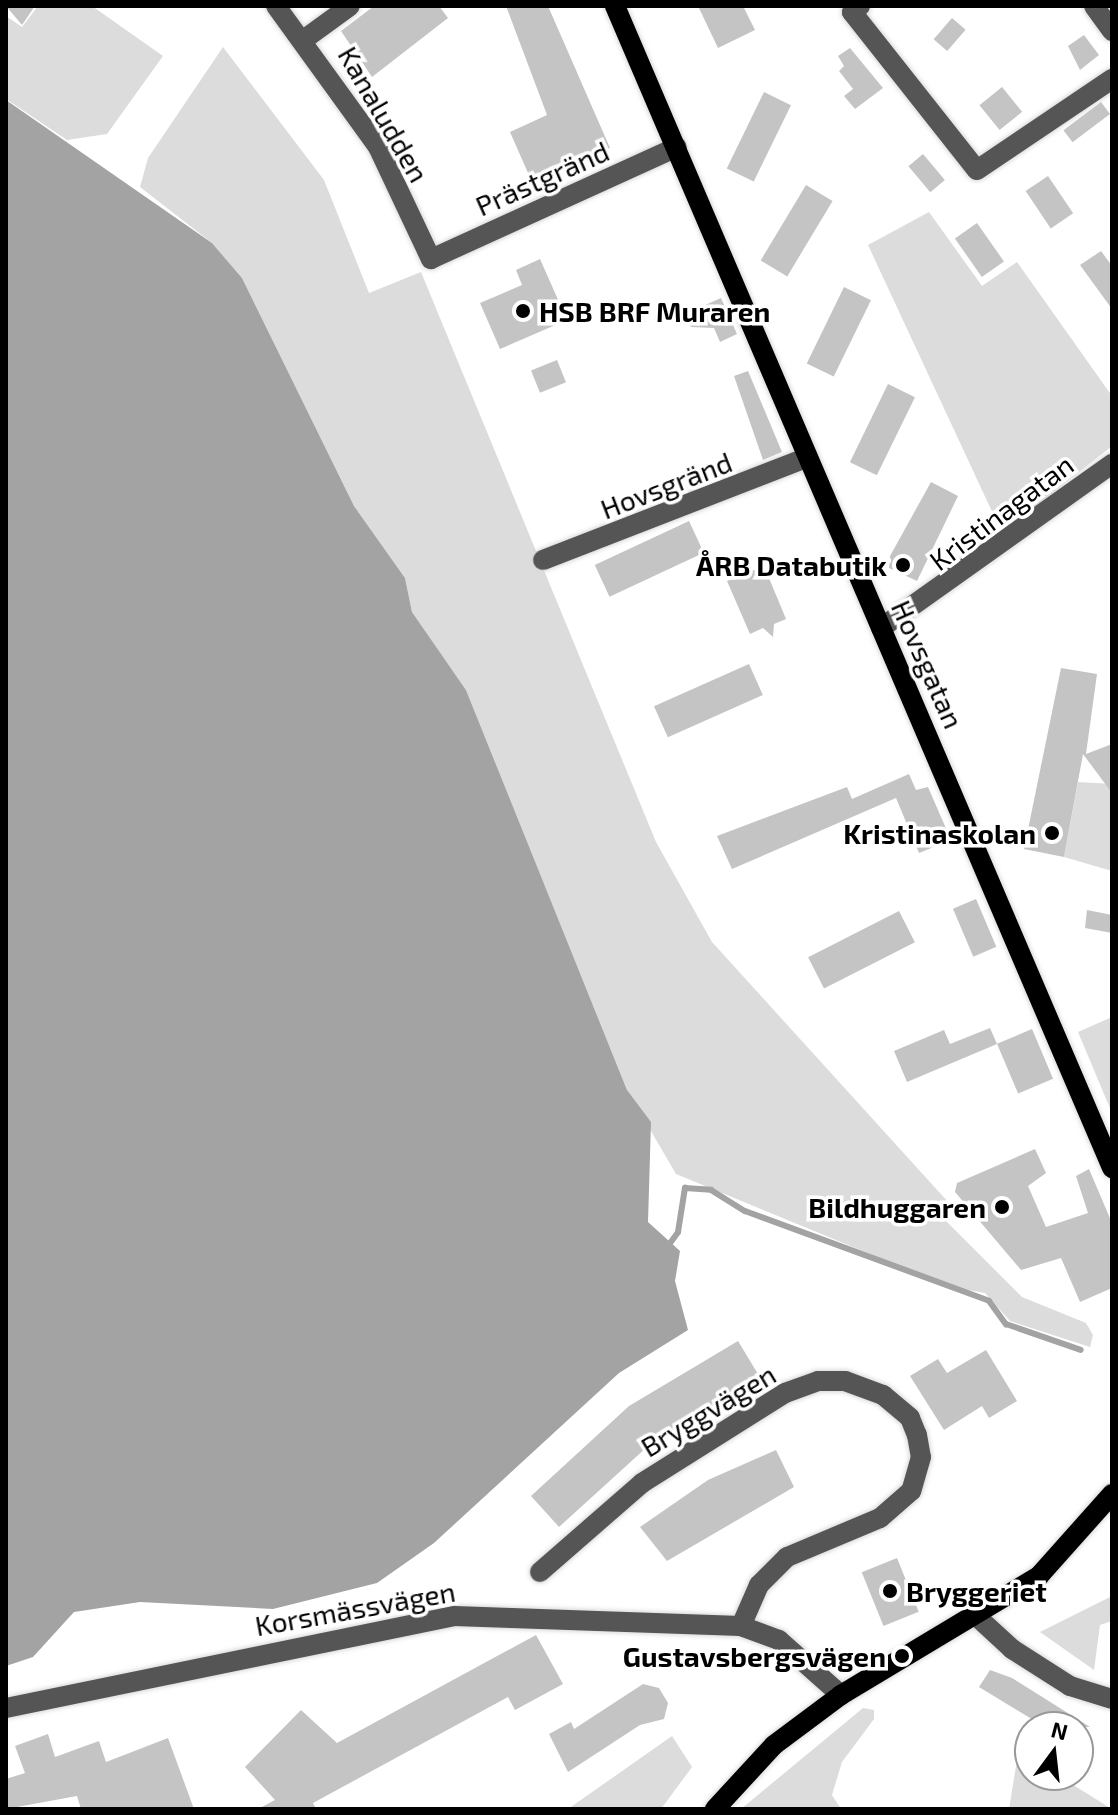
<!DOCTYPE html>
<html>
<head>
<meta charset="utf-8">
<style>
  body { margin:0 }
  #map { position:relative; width:1118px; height:1815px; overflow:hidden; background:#fff; font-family:"Exo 2",sans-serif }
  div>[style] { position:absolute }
  .green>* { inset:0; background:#dcdcdc }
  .water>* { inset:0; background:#a3a3a3 }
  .stream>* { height:6px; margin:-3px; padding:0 3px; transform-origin:3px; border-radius:3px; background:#a3a3a3 }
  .building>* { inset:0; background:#c4c4c4; transform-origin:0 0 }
  .roads { filter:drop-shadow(0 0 2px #dbdbdb) drop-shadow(0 0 2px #dbdbdb) }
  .minor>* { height:20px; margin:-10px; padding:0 10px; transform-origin:10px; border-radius:10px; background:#555 }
  .major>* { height:20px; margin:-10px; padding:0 10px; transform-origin:10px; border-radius:10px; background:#000 }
  .dots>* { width:22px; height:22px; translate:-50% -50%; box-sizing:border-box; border:4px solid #fff; border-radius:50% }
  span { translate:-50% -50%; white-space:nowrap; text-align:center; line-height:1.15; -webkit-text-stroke:7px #fff; paint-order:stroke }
  .street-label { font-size:28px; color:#000 }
  .poi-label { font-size:28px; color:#000; font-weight:700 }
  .left { translate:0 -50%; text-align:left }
  .right { translate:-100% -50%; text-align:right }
  .frame { position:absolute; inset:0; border:8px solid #000; pointer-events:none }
  .north { position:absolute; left:1014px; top:1711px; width:80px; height:80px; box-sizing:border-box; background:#fff; border:2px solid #999; border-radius:50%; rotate:15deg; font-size:22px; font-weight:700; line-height:32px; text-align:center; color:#000 }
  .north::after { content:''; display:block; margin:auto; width:28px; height:36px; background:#000; clip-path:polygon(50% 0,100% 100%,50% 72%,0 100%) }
</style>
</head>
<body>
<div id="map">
  <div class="green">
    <i style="clip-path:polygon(38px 6px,92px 6px,163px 56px,107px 134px,67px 140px,6px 99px,6px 16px,22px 27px)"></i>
    <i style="clip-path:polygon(223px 47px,324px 180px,369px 293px,421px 272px,656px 842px,712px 942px,949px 1203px,945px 1220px,1022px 1297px,1086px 1323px,1093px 1335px,1090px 1347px,1010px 1321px,985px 1293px,950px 1287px,676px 1174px,627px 1090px,466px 690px,412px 612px,405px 578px,354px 506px,242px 278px,212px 243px,140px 187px,148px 158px)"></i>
    <i style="clip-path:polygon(929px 212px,982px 286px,1017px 262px,1112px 396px,1112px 446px,1002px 533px,868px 245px)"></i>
    <i style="clip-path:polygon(1078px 782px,1112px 784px,1112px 871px,1064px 857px)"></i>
    <i style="clip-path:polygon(1112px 1017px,1112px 1113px,1078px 1032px)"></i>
    <i style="clip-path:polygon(1112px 1596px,1112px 1621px,1100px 1625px,1094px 1670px,1040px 1632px)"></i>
    <i style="clip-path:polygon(863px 1708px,874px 1710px,874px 1719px,842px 1762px,832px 1795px,841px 1809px,741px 1809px)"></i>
    <i style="clip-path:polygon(672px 1736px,692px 1767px,661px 1809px,568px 1809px)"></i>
    <i style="clip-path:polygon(1018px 1754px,1030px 1760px,1030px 1775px,1057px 1775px,1112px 1809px,1009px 1809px)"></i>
  </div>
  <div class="water">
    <i style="clip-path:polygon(6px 100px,212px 243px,242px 278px,354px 506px,405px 578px,412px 612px,466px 690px,627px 1090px,651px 1122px,648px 1222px,680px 1251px,675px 1281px,688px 1330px,619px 1373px,434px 1543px,377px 1583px,273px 1609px,140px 1602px,74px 1612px,33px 1657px,6px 1666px)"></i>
  </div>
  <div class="stream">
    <i style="left:668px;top:1246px;width:17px;rotate:-54deg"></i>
    <i style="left:678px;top:1232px;width:45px;rotate:-81deg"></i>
    <i style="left:685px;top:1188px;width:26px;rotate:4deg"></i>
    <i style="left:711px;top:1190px;width:40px;rotate:32deg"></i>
    <i style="left:745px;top:1211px;width:260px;rotate:20.2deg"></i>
    <i style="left:989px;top:1301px;width:29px;rotate:54deg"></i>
    <i style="left:1006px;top:1324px;width:79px;rotate:19.1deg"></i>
  </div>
  <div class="building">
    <i style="clip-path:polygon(6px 6px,35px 6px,22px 25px)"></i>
    <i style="clip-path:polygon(374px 6px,439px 6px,448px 18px,372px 77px,341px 31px)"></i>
    <i style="clip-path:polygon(506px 6px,548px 6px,610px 148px,532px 182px,510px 132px,547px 115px)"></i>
    <i style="clip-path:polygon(698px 6px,743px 6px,755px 30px,718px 48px)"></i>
    <i style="left:952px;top:18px;width:18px;height:28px;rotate:41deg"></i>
    <i style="clip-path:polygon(1084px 35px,1099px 55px,1080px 70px,1068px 46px)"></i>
    <i style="clip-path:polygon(850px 48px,883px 88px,855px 109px,844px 96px,853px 89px,839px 71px,844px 66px,838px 56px)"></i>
    <i style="left:1002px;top:87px;width:32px;height:29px;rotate:51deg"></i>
    <i style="left:764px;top:92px;width:30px;height:85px;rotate:26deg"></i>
    <i style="left:1101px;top:102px;width:15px;height:47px;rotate:53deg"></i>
    <i style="left:923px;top:154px;width:34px;height:19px;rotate:50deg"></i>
    <i style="left:1048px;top:176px;width:45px;height:27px;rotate:56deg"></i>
    <i style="left:806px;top:185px;width:31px;height:88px;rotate:31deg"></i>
    <i style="left:977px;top:223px;width:47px;height:27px;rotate:55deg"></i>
    <i style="clip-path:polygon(1101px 251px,1112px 266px,1112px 309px,1080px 265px)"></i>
    <i style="clip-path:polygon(540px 259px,567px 320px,500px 349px,480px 303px,522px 285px,516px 270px)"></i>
    <i style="left:844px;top:287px;width:30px;height:85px;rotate:26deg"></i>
    <i style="clip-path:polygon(721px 298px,737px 334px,720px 342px,714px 328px,691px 327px,685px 314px)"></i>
    <i style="left:557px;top:360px;width:24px;height:28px;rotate:68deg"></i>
    <i style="clip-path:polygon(748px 371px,782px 452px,763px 460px,734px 376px)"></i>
    <i style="left:888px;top:384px;width:30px;height:87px;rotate:26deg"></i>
    <i style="clip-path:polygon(931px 482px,958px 496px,917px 581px,889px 568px,890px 556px)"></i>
    <i style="left:689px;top:521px;width:35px;height:104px;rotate:65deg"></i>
    <i style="clip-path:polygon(764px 566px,786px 619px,774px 624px,773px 637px,763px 628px,750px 634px,727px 581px)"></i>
    <i style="left:749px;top:664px;width:34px;height:104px;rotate:66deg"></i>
    <i style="clip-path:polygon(1061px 668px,1097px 674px,1086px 754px,1112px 744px,1112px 793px,1083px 754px,1064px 857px,1024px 849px)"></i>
    <i style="clip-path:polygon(909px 774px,916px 790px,928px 787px,951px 840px,919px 853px,896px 798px,732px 869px,717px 836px,847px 787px,852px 799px)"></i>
    <i style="left:976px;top:899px;width:52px;height:25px;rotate:67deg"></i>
    <i style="clip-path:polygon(1087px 910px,1112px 915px,1112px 933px,1085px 928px)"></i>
    <i style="left:899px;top:911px;width:35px;height:102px;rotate:63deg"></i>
    <i style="clip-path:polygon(990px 1028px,997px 1044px,907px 1082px,894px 1051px,944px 1030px,950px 1044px)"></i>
    <i style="left:1032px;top:1029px;width:54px;height:38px;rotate:67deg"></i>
    <i style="clip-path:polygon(1035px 1149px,1046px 1173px,1028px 1186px,1046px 1227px,1088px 1213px,1076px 1176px,1089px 1169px,1112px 1223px,1112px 1288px,1080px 1302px,1061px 1258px,1021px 1270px,955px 1192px,957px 1183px)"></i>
    <i style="clip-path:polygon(738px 1341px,761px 1379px,647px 1447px,559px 1527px,531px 1496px,629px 1406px)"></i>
    <i style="clip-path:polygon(986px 1350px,1017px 1401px,989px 1418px,982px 1406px,944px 1430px,910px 1376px,938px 1359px,947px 1373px)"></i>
    <i style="clip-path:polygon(776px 1450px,794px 1487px,667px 1561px,640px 1527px,708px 1480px)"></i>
    <i style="left:897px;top:1558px;width:58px;height:38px;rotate:68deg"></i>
    <i style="clip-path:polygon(536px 1635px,563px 1684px,515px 1710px,508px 1697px,313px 1803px,316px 1809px,258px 1809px,275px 1800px,245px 1767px,301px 1710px,337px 1743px)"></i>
    <i style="clip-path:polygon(990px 1670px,1012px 1678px,1090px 1727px,1045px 1727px,979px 1687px)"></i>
    <i style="clip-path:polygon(643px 1684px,659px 1688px,668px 1703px,664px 1719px,640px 1725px,568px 1772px,549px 1734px,571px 1722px,574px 1729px)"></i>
    <i style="clip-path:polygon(48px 1734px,55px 1757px,99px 1741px,106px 1762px,168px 1738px,194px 1809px,81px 1809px,77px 1796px,6px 1809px,6px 1779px,25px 1773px,15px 1746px)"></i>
  </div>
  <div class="roads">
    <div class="minor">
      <i style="left:276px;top:6px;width:174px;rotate:54.1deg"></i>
      <i style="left:378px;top:147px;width:124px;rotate:64.7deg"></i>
      <i style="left:431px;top:259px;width:270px;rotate:-24.5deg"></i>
      <i style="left:860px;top:6px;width:10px;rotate:143deg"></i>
      <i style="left:852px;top:12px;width:201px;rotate:51.7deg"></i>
      <i style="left:977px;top:170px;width:163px;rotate:-34deg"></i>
      <i style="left:1094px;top:6px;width:31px;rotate:54deg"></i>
      <i style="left:306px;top:38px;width:54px;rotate:-36deg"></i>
      <i style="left:543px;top:560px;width:284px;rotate:-21.2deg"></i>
      <i style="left:881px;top:628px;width:283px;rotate:-35.4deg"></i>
      <i style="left:540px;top:1572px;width:135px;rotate:-41.1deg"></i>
      <i style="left:642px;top:1483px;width:169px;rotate:-32.2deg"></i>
      <i style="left:785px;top:1393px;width:35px;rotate:-20deg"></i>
      <i style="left:818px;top:1381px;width:27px"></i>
      <i style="left:845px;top:1381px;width:40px;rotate:20.2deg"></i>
      <i style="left:883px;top:1395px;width:35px;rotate:40deg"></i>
      <i style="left:910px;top:1418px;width:18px;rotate:68deg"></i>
      <i style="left:917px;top:1435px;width:22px;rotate:80deg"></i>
      <i style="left:921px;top:1457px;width:35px;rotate:106deg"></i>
      <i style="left:911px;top:1491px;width:41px;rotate:138.9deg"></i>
      <i style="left:880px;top:1518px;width:101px;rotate:157.2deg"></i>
      <i style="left:787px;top:1557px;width:40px;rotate:135deg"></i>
      <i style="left:759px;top:1585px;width:45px;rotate:113.7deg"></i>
      <i style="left:974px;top:1614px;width:52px;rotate:42.6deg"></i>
      <i style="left:1012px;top:1649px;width:69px;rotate:32.5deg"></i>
      <i style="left:1070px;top:1686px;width:44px;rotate:17.2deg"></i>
      <i style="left:6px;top:1708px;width:457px;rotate:-11.6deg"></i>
      <i style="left:454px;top:1616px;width:287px;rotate:2deg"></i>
      <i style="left:741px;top:1626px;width:40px;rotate:20.2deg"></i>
      <i style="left:779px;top:1640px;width:83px;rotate:41.6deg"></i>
    </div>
    <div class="major">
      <i style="left:615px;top:6px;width:1264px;rotate:66.84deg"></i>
      <i style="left:715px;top:1809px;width:87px;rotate:-47.3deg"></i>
      <i style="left:774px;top:1745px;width:84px;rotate:-36.7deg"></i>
      <i style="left:841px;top:1695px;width:231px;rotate:-31deg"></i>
      <i style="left:1039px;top:1576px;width:110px;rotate:-48.3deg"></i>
    </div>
  </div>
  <div class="dots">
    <i style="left:523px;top:311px;background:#000"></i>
    <i style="left:903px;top:565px;background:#000"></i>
    <i style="left:1052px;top:833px;background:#000"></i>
    <i style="left:1002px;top:1207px;background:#000"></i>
    <i style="left:890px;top:1591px;background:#000"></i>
    <i style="left:902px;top:1656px;background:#000"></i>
  </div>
  <div class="street-label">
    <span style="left:384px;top:114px;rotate:60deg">Kanaludden</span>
    <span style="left:542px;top:178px;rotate:-24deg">Prästgränd</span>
    <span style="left:666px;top:485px;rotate:-21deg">Hovsgränd</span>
    <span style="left:1001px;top:512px;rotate:-37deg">Kristinagatan</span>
    <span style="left:928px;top:664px;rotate:66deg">Hovsgatan</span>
    <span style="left:708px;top:1410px;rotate:-31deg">Bryggvägen</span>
    <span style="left:355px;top:1608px;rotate:-10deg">Korsmässvägen</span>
  </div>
  <div class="poi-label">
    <span class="left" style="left:539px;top:311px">HSB BRF Muraren</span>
    <span class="right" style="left:887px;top:565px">ÅRB Databutik</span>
    <span class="right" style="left:1036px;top:833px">Kristinaskolan</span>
    <span class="right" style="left:986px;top:1207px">Bildhuggaren</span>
    <span class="left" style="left:906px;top:1591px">Bryggeriet</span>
    <span class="right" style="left:886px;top:1656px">Gustavsbergsvägen</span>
  </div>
  <div class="frame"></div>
  <div class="north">N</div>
</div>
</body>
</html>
